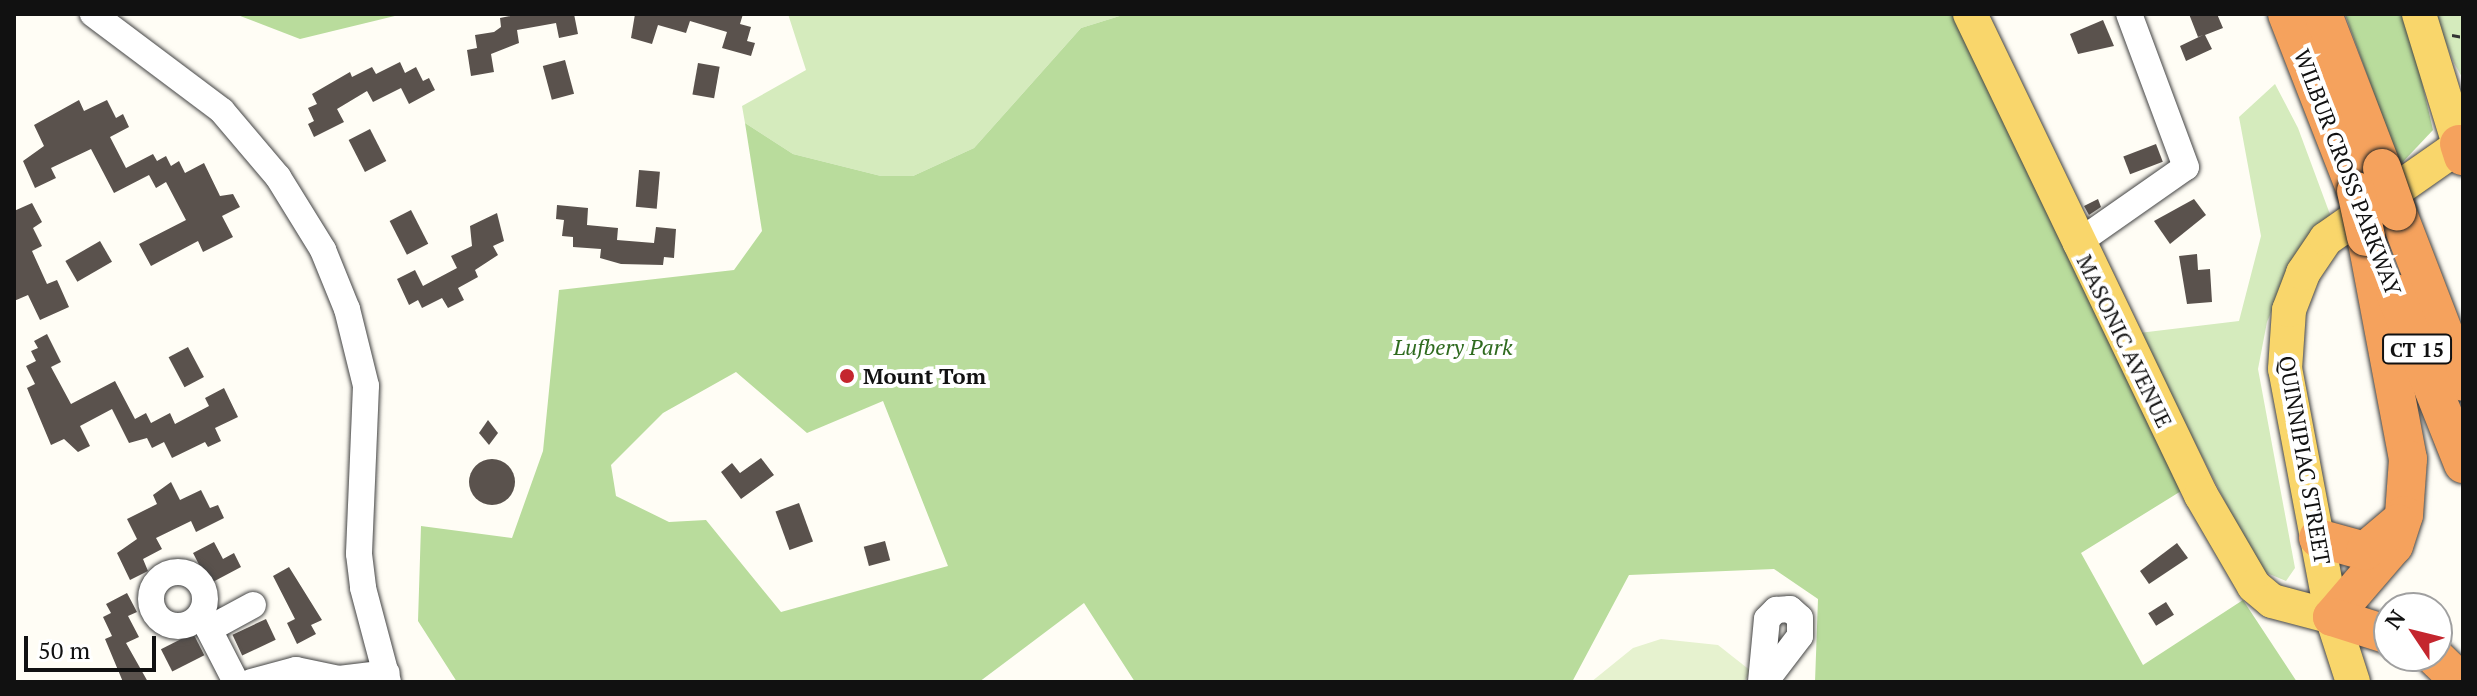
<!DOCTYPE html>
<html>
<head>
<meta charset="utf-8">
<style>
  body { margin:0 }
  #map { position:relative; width:2477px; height:696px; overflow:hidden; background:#fffdf5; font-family:"PT Serif",serif }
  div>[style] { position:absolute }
  .green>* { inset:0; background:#d5ebbd }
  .forest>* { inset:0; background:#b9dc9c }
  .pitch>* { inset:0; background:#e6f2cf }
  .building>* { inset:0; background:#5a524d; transform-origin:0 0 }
  .round { border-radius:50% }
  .path>* { height:3px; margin-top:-1.5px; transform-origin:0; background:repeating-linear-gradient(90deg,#333 0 8px,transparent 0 12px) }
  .roads { filter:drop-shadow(0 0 2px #444) drop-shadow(0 0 2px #444) }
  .minor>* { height:26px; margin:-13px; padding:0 13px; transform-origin:13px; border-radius:13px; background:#fff }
  .minor>.ring { margin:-13px; padding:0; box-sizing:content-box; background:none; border:26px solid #fff; border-radius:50% }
  .major>* { height:34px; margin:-17px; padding:0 17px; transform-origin:17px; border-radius:17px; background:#f9d66b }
  .highway>* { height:38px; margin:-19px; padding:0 19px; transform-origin:19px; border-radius:19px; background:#f5a25d }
  .bridges { filter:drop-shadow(0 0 2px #222) drop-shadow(0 0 2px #222) }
  .highway-bridge>* { height:38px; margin:-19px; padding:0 19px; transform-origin:19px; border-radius:19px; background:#f5a25d }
  .dots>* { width:22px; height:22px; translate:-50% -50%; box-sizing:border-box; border:4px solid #fff; border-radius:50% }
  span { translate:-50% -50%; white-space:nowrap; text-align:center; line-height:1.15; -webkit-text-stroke:8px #fff; paint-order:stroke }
  .shield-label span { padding:2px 6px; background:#fff; border:2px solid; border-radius:6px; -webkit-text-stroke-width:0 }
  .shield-label { font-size:20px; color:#111; font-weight:700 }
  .street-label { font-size:22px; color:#111 }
  .park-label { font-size:22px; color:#2f6b1f; font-style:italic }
  .poi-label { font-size:22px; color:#111; font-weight:700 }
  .left { translate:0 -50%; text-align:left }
  .frame { position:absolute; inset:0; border:16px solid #111; pointer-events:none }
  .north { position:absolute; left:2373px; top:592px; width:80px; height:80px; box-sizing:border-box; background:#fff; border:2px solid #a0a0a0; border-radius:50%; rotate:305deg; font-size:22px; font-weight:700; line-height:32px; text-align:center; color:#111 }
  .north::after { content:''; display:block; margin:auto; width:28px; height:36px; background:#c4262e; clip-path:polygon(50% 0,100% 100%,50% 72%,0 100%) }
  .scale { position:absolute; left:24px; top:636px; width:132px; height:36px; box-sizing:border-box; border:4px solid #111; border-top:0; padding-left:10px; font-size:24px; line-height:28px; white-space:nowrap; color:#111; -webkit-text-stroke:6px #fff; paint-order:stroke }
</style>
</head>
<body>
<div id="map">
  <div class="green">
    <i style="clip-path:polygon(788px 14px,1126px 14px,1081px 28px,974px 148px,913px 176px,881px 176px,793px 154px,745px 123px,742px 106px,806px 70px)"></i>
    <i style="clip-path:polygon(2434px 14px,2463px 14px,2463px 79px,2454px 63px)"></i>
    <i style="clip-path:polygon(2275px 84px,2298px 128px,2331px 217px,2288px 273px,2267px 322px,2258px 369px,2295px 568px,2286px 581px,2260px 570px,2139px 333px,2239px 321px,2261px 236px,2239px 117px)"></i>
  </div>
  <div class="forest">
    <i style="clip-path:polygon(235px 14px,403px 14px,300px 39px)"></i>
    <i style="clip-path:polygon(evenodd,1126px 14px,1955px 14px,2186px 488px,2081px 553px,2143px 665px,2243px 600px,2297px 682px,1815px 682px,1818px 599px,1774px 569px,1629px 575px,1572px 682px,1135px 682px,1084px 603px,979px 682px,457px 682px,418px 621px,421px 526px,512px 538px,543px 451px,559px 290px,734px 270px,762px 231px,745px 123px,793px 154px,881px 176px,913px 176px,974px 148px,1081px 28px,1126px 14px,736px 372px,807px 433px,883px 401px,948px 566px,781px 612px,706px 520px,669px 522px,616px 496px,611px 465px,663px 413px,736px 372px)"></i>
    <i style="clip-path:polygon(2345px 14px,2406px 14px,2433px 130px,2400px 165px)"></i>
  </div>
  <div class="pitch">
    <i style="clip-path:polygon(1661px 639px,1718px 645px,1751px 671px,1744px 682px,1591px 682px,1633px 648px)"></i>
  </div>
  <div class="building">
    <i style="clip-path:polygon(521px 14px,574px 14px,578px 34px,559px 38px,556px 23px,517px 30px,519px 43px,491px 54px,494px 72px,471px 76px,467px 50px,477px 48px,475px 35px,494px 32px,501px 27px,500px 18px)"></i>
    <i style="clip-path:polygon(635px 14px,743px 14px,740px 24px,751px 27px,747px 41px,755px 43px,751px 56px,722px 48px,727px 32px,690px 21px,686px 33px,658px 25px,652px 44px,631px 38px)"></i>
    <i style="clip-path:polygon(2189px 14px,2217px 14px,2223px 28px,2205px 35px,2212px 49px,2186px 61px,2180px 46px,2203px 35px,2198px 37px)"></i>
    <i style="clip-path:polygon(2103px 20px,2114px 46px,2078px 54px,2070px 34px)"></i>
    <i style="left:565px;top:60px;width:35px;height:23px;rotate:75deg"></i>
    <i style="clip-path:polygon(400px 62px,405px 73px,416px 67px,423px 81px,429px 78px,435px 90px,409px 104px,401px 88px,373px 102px,367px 91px,337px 109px,344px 122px,314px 137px,308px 124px,314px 121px,308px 108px,317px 104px,312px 94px,350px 72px,352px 77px,372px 67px,376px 74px)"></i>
    <i style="left:698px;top:63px;width:22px;height:32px;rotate:10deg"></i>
    <i style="clip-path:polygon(79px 100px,84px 111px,107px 100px,116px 118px,123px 114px,129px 127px,110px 137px,126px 168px,153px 154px,157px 161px,166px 156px,171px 166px,179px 161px,185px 173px,204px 163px,220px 196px,233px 194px,240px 207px,222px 216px,233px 237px,203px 252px,198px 241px,151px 266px,139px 244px,186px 220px,166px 182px,156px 188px,149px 175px,114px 193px,91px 149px,51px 168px,56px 178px,35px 188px,23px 161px,44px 146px,34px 125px)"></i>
    <i style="left:370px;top:129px;width:36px;height:24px;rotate:63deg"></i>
    <i style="left:2156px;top:144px;width:19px;height:35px;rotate:69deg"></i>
    <i style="left:639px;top:170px;width:21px;height:37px;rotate:5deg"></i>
    <i style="clip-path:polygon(2098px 199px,2101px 207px,2089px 215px,2084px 206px)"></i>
    <i style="clip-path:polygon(2194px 199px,2206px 215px,2170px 244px,2154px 221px)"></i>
    <i style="clip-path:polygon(32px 203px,42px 222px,33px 228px,42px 246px,32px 251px,47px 284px,57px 280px,69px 307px,40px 320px,28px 295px,14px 301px,14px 211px)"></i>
    <i style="clip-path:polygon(557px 205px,588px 208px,587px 225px,618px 228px,617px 240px,654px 243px,656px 227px,676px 229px,674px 258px,664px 257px,663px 265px,621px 264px,600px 258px,601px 249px,573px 247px,573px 237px,562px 236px,564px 220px,556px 219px)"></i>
    <i style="left:411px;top:210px;width:38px;height:24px;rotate:63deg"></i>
    <i style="clip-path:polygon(497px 213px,504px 241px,493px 246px,498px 255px,475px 270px,478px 277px,458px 288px,464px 300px,448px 308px,442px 298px,422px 308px,418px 300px,409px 305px,397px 279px,415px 270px,423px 286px,457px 268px,451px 256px,472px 246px,470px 226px)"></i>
    <i style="left:100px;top:241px;width:24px;height:40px;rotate:60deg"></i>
    <i style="clip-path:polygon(2197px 254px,2198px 270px,2210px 269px,2212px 302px,2187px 304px,2179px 256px)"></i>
    <i style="clip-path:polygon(47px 334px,61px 362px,51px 367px,71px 404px,115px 381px,135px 419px,146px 413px,151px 423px,170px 413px,175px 424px,209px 406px,205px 398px,224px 388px,238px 417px,215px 428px,221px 441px,208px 447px,205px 442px,172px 458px,164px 442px,152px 448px,147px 438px,129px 443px,112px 409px,80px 426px,90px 446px,78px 452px,64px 439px,51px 445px,27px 388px,35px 384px,26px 366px,36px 361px,31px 351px,38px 348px,34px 341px)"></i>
    <i style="left:188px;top:347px;width:34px;height:22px;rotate:62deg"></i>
    <i style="clip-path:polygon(488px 420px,498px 433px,489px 445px,479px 433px)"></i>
    <i style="clip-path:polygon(761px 458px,774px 475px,741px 499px,721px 472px,732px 463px,740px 473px)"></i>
    <i class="round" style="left:469px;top:459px;width:46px;height:46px"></i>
    <i style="clip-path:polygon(171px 482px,180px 500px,201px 490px,210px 508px,218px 505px,224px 518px,196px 532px,191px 521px,156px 538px,162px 549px,143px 559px,148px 571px,130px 580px,117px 553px,137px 539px,127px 519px,157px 504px,153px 495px)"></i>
    <i style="left:799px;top:503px;width:41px;height:25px;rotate:70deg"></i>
    <i style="left:885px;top:541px;width:20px;height:22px;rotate:75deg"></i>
    <i style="clip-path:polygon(214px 542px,223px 559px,234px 553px,241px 567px,209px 584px,193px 553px)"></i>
    <i style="clip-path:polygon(2177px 543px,2188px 558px,2149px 584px,2140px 571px)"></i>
    <i style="clip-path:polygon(289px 567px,322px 620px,311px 625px,316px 634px,297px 644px,287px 623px,295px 619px,273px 576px)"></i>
    <i style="clip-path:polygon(127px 593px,137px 612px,128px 616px,139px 637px,126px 643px,148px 682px,123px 682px,105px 639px,112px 636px,103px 617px,111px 613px,106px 604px)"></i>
    <i style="left:2166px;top:602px;width:15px;height:21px;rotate:58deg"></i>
    <i style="left:266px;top:619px;width:23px;height:37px;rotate:65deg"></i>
    <i style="left:193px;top:633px;width:25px;height:36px;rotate:63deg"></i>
  </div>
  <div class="path">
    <i style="left:2463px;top:15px;width:4px;rotate:90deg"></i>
    <i style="left:2452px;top:35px;width:11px;rotate:10deg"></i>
  </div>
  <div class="roads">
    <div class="minor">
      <i style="left:93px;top:14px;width:161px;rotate:36.9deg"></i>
      <i style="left:222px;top:111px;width:87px;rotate:49.7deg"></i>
      <i style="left:278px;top:177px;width:86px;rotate:58.3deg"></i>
      <i style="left:323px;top:250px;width:64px;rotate:67.9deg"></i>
      <i style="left:347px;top:309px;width:79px;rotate:76.1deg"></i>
      <i style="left:366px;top:386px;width:168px;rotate:92.4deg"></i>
      <i style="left:359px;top:554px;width:34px;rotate:83deg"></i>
      <i style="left:363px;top:588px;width:97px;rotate:75.1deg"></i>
      <i style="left:2076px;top:244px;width:134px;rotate:-35deg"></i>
      <i style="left:2186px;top:167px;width:163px;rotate:-110.4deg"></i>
      <i class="ring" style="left:151px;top:572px;width:28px;height:28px"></i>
      <i style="left:201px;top:614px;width:76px;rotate:62.8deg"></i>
      <i style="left:209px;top:629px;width:50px;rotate:-28.6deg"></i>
      <i style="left:251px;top:682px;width:47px;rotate:-14.9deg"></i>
      <i style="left:296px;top:670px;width:44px;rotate:11.8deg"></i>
      <i style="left:339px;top:679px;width:48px;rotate:-7.1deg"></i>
      <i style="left:1761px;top:682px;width:63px;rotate:-84.6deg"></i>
      <i style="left:1767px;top:619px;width:13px;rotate:-45deg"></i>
      <i style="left:1776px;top:610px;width:14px;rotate:-4deg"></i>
      <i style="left:1790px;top:609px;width:13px;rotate:42deg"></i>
      <i style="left:1800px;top:618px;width:18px;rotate:90deg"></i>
      <i style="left:1800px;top:636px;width:58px;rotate:127.3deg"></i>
    </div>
    <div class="major">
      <i style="left:1970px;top:14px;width:534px;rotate:64.35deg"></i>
      <i style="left:2201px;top:495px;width:105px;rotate:59.8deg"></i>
      <i style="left:2254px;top:586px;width:23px;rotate:40deg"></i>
      <i style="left:2272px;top:601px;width:62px;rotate:14.9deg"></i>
      <i style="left:2419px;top:14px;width:136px;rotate:72.9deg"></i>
      <i style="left:2353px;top:682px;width:68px;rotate:-107.9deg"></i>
      <i style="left:2332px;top:617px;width:252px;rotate:-100.7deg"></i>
      <i style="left:2285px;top:369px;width:59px;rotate:-86.1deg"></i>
      <i style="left:2289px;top:310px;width:40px;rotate:-69deg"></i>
      <i style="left:2303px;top:273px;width:41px;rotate:-55.9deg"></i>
      <i style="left:2326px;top:239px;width:167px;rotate:-35deg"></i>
    </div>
    <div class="highway">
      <i style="left:2287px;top:14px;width:190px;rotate:68.7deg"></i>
      <i style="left:2323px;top:14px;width:165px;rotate:69deg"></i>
      <i style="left:2459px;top:144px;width:13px;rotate:72deg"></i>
      <i style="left:2397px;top:211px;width:183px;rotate:68.9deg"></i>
      <i style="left:2366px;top:237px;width:226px;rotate:79.3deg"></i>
      <i style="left:2408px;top:459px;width:56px;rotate:94.1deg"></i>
      <i style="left:2404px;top:515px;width:32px;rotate:108deg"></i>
      <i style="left:2394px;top:545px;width:95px;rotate:130.7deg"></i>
      <i style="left:2332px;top:617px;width:60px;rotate:17.5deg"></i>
      <i style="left:2395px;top:293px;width:184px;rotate:68.3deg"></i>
      <i style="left:2318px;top:538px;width:49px;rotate:15.5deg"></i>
      <i style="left:2365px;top:551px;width:43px;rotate:-40.3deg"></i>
      <i style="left:2434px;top:656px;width:37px;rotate:44deg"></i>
    </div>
  </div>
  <div class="bridges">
    <div class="highway-bridge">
      <i style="left:2382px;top:168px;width:46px;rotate:70.8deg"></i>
      <i style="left:2356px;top:191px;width:47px;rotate:77.7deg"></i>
    </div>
  </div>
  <div class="dots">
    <i style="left:847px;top:376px;background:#c4262e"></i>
  </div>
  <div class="shield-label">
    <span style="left:2417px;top:349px">CT 15</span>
  </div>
  <div class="street-label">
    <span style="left:2348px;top:172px;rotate:69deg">WILBUR CROSS PARKWAY</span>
    <span style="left:2125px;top:341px;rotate:64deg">MASONIC AVENUE</span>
    <span style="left:2305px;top:460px;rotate:80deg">QUINNIPIAC STREET</span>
  </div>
  <div class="park-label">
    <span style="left:1453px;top:347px">Lufbery Park</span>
  </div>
  <div class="poi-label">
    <span class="left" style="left:863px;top:376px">Mount Tom</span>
  </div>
  <div class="frame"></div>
  <div class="north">N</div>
  <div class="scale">50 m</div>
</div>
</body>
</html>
